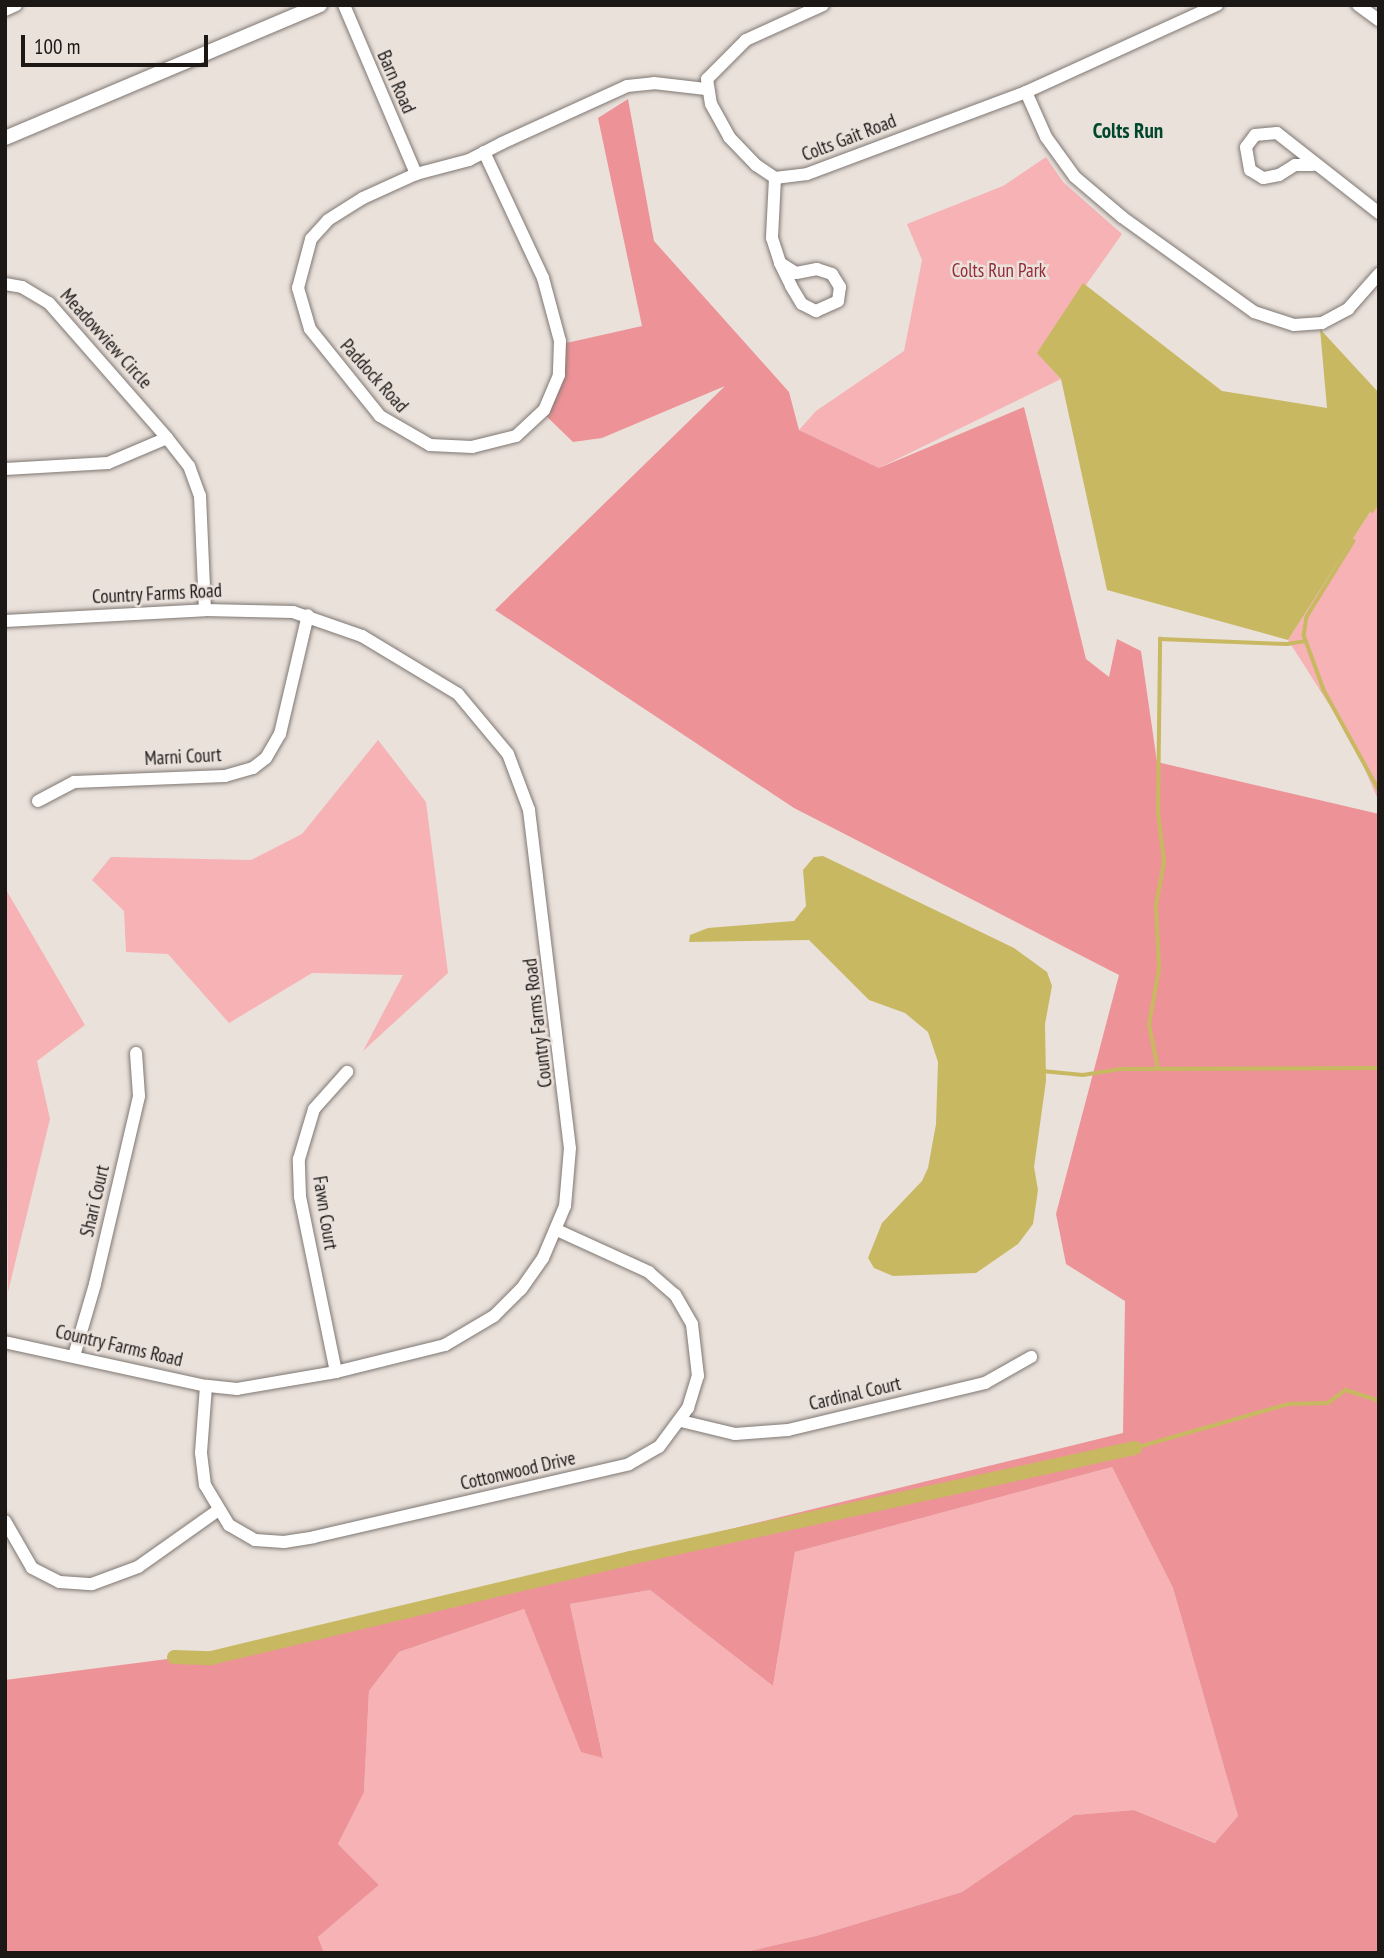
<!DOCTYPE html>
<html>
<head>
<meta charset="utf-8">
<style>
  body { margin:0 }
  #map { position:relative; width:1384px; height:1958px; overflow:hidden; background:#eae1db; font-family:"PT Sans Narrow",sans-serif }
  div>[style] { position:absolute }
  .green>* { inset:0; background:#f6b2b4 }
  .forest>* { inset:0; background:#ed9397 }
  .water>* { inset:0; background:#c8b862 }
  .stream>* { height:3.5px; margin:-1.75px; padding:0 1.75px; transform-origin:1.75px; border-radius:1.75px; background:#c8b862 }
  .canal>* { height:14px; margin:-7px; padding:0 7px; transform-origin:7px; border-radius:7px; background:#c8b862 }
  .roads { filter:drop-shadow(0 0 2px #7f7772) drop-shadow(0 0 2px #7f7772) }
  .minor>* { height:12px; margin:-6px; padding:0 6px; transform-origin:6px; border-radius:6px; background:#fff }
  .tertiary>* { height:14px; margin:-7px; padding:0 7px; transform-origin:7px; border-radius:7px; background:#fff }
  span { translate:-50% -50%; white-space:nowrap; text-align:center; line-height:1.15; -webkit-text-stroke:5px #eae1db; paint-order:stroke }
  .street-label { font-size:19px; color:#1b1816 }
  .park-label { font-size:19px; color:#932b39 }
  .neighbourhood-label { font-size:21px; color:#00472c; font-weight:700 }
  .frame { position:absolute; inset:0; border:7px solid #1b1816; pointer-events:none }
  .scale { position:absolute; left:21px; top:35px; width:187px; height:32px; box-sizing:border-box; border:4px solid #1b1816; border-top:0; padding-left:9px; font-size:21px; line-height:24px; white-space:nowrap; color:#1b1816; -webkit-text-stroke:5px #eae1db; paint-order:stroke }
</style>
</head>
<body>
<div id="map">
  <div class="green">
    <i style="clip-path:polygon(1046px 157px,1063px 182px,1122px 234px,1038px 353px,1061px 379px,879px 468px,799px 430px,816px 411px,904px 351px,922px 260px,907px 224px,1003px 186px)"></i>
    <i style="clip-path:polygon(1379px 498px,1379px 802px,1353px 742px,1288px 640px)"></i>
    <i style="clip-path:polygon(378px 740px,426px 802px,448px 973px,363px 1051px,403px 975px,312px 973px,229px 1023px,168px 954px,126px 952px,124px 911px,92px 880px,111px 857px,251px 860px,302px 834px)"></i>
    <i style="clip-path:polygon(5px 888px,85px 1025px,37px 1061px,50px 1119px,8px 1292px)"></i>
    <i style="clip-path:polygon(1112px 1467px,1173px 1588px,1238px 1816px,1216px 1843px,1134px 1810px,1074px 1815px,962px 1892px,816px 1936px,740px 1953px,324px 1953px,318px 1937px,379px 1885px,338px 1844px,364px 1791px,369px 1691px,399px 1652px,524px 1609px,581px 1751px,603px 1757px,570px 1604px,650px 1590px,773px 1686px,795px 1552px)"></i>
  </div>
  <div class="forest">
    <i style="clip-path:polygon(628px 99px,654px 241px,789px 392px,799px 430px,879px 468px,1024px 407px,1086px 659px,1109px 677px,1117px 639px,1141px 651px,1157px 762px,1379px 814px,1379px 1953px,740px 1953px,816px 1936px,962px 1892px,1074px 1815px,1134px 1810px,1215px 1843px,1238px 1816px,1173px 1588px,1112px 1467px,795px 1552px,773px 1686px,650px 1590px,570px 1604px,603px 1758px,581px 1752px,524px 1609px,399px 1652px,369px 1691px,364px 1792px,338px 1844px,379px 1885px,318px 1937px,324px 1953px,5px 1953px,5px 1680px,237px 1650px,1123px 1433px,1125px 1301px,1066px 1264px,1056px 1214px,1119px 975px,794px 808px,495px 610px,725px 386px,602px 438px,573px 442px,541px 411px,562px 344px,642px 326px,598px 118px)"></i>
  </div>
  <div class="water">
    <i style="clip-path:polygon(1083px 283px,1222px 391px,1327px 408px,1320px 329px,1379px 393px,1379px 498px,1288px 640px,1107px 590px,1061px 379px,1037px 353px)"></i>
    <i style="clip-path:polygon(823px 856px,1014px 948px,1047px 972px,1052px 986px,1045px 1024px,1046px 1081px,1034px 1167px,1038px 1190px,1033px 1224px,1018px 1244px,976px 1273px,893px 1276px,874px 1268px,868px 1258px,882px 1223px,922px 1181px,928px 1168px,936px 1124px,938px 1062px,928px 1032px,905px 1013px,869px 1000px,809px 940px,689px 942px,690px 935px,708px 928px,794px 921px,806px 906px,803px 870px,814px 857px)"></i>
  </div>
  <div class="stream">
    <i style="left:1372px;top:511px;width:12px;rotate:-55deg"></i>
    <i style="left:1354px;top:541px;width:89px;rotate:121.7deg"></i>
    <i style="left:1307px;top:617px;width:18px;rotate:99deg"></i>
    <i style="left:1304px;top:635px;width:59px;rotate:70deg"></i>
    <i style="left:1324px;top:690px;width:114px;rotate:61.2deg"></i>
    <i style="left:1158px;top:1069px;width:45px;rotate:-101.6deg"></i>
    <i style="left:1149px;top:1025px;width:57px;rotate:-79.9deg"></i>
    <i style="left:1159px;top:969px;width:64px;rotate:-92.7deg"></i>
    <i style="left:1156px;top:905px;width:44px;rotate:-79.5deg"></i>
    <i style="left:1164px;top:862px;width:49px;rotate:-97deg"></i>
    <i style="left:1158px;top:813px;width:174px;rotate:-89.3deg"></i>
    <i style="left:1160px;top:639px;width:127px;rotate:2.3deg"></i>
    <i style="left:1287px;top:644px;width:18px;rotate:-9deg"></i>
    <i style="left:1042px;top:1071px;width:41px;rotate:5.6deg"></i>
    <i style="left:1083px;top:1075px;width:37px;rotate:-9deg"></i>
    <i style="left:1120px;top:1069px;width:259px;rotate:-0.2deg"></i>
    <i style="left:1135px;top:1448px;width:159px;rotate:-16deg"></i>
    <i style="left:1288px;top:1404px;width:40px;rotate:-1.4deg"></i>
    <i style="left:1328px;top:1403px;width:22px;rotate:-36deg"></i>
    <i style="left:1346px;top:1390px;width:35px;rotate:18deg"></i>
  </div>
  <div class="canal">
    <i style="left:174px;top:1657px;width:37px;rotate:2deg"></i>
    <i style="left:211px;top:1658px;width:431px;rotate:-13.4deg"></i>
    <i style="left:630px;top:1558px;width:517px;rotate:-12.29deg"></i>
  </div>
  <div class="roads">
    <div class="minor">
      <i style="left:344px;top:5px;width:184px;rotate:66.9deg"></i>
      <i style="left:823px;top:5px;width:85px;rotate:155.6deg"></i>
      <i style="left:746px;top:40px;width:55px;rotate:135deg"></i>
      <i style="left:707px;top:79px;width:25px;rotate:81deg"></i>
      <i style="left:711px;top:104px;width:38px;rotate:61deg"></i>
      <i style="left:729px;top:137px;width:39px;rotate:46deg"></i>
      <i style="left:756px;top:165px;width:23px;rotate:34deg"></i>
      <i style="left:775px;top:178px;width:32px;rotate:-7deg"></i>
      <i style="left:807px;top:174px;width:234px;rotate:-20.5deg"></i>
      <i style="left:1026px;top:92px;width:210px;rotate:-24.5deg"></i>
      <i style="left:1358px;top:5px;width:26px;rotate:36deg"></i>
      <i style="left:5px;top:10px;width:12px;rotate:-24deg"></i>
      <i style="left:1026px;top:92px;width:49px;rotate:66deg"></i>
      <i style="left:1046px;top:137px;width:49px;rotate:54.1deg"></i>
      <i style="left:1075px;top:177px;width:62px;rotate:40.4deg"></i>
      <i style="left:1122px;top:217px;width:163px;rotate:35.7deg"></i>
      <i style="left:1254px;top:312px;width:42px;rotate:18deg"></i>
      <i style="left:1294px;top:325px;width:28px;rotate:-4deg"></i>
      <i style="left:1322px;top:323px;width:30px;rotate:-28deg"></i>
      <i style="left:1348px;top:309px;width:47px;rotate:-48.5deg"></i>
      <i style="left:484px;top:152px;width:139px;rotate:64.9deg"></i>
      <i style="left:543px;top:278px;width:65px;rotate:74.9deg"></i>
      <i style="left:560px;top:341px;width:34px;rotate:92deg"></i>
      <i style="left:559px;top:375px;width:38px;rotate:113deg"></i>
      <i style="left:544px;top:410px;width:38px;rotate:137deg"></i>
      <i style="left:516px;top:436px;width:45px;rotate:166deg"></i>
      <i style="left:472px;top:447px;width:42px;rotate:-177.3deg"></i>
      <i style="left:430px;top:445px;width:58px;rotate:-149.9deg"></i>
      <i style="left:380px;top:416px;width:112px;rotate:-128.8deg"></i>
      <i style="left:310px;top:329px;width:43px;rotate:-106.3deg"></i>
      <i style="left:298px;top:288px;width:51px;rotate:-75.1deg"></i>
      <i style="left:311px;top:239px;width:25px;rotate:-48deg"></i>
      <i style="left:328px;top:220px;width:41px;rotate:-32.2deg"></i>
      <i style="left:363px;top:198px;width:58px;rotate:-24.4deg"></i>
      <i style="left:416px;top:174px;width:55px;rotate:-14.8deg"></i>
      <i style="left:469px;top:160px;width:37px;rotate:-27deg"></i>
      <i style="left:502px;top:143px;width:137px;rotate:-24.5deg"></i>
      <i style="left:627px;top:86px;width:27px;rotate:-6deg"></i>
      <i style="left:654px;top:83px;width:52px;rotate:6.6deg"></i>
      <i style="left:1313px;top:165px;width:18px;rotate:180deg"></i>
      <i style="left:1295px;top:165px;width:19px;rotate:148deg"></i>
      <i style="left:1279px;top:175px;width:16px;rotate:169deg"></i>
      <i style="left:1263px;top:178px;width:15px;rotate:-148deg"></i>
      <i style="left:1250px;top:170px;width:23px;rotate:-100deg"></i>
      <i style="left:1246px;top:147px;width:15px;rotate:-53deg"></i>
      <i style="left:1255px;top:135px;width:22px;rotate:-5deg"></i>
      <i style="left:1277px;top:133px;width:130px;rotate:38.1deg"></i>
      <i style="left:775px;top:178px;width:60px;rotate:92.9deg"></i>
      <i style="left:772px;top:238px;width:26px;rotate:72deg"></i>
      <i style="left:780px;top:263px;width:25px;rotate:64deg"></i>
      <i style="left:791px;top:286px;width:21px;rotate:59deg"></i>
      <i style="left:802px;top:304px;width:16px;rotate:27deg"></i>
      <i style="left:816px;top:311px;width:24px;rotate:-24deg"></i>
      <i style="left:838px;top:301px;width:14px;rotate:-82deg"></i>
      <i style="left:840px;top:287px;width:15px;rotate:-122deg"></i>
      <i style="left:832px;top:274px;width:16px;rotate:-162deg"></i>
      <i style="left:817px;top:269px;width:21px;rotate:169deg"></i>
      <i style="left:796px;top:273px;width:19px;rotate:-148deg"></i>
      <i style="left:5px;top:284px;width:17px;rotate:10deg"></i>
      <i style="left:22px;top:287px;width:31px;rotate:31deg"></i>
      <i style="left:49px;top:303px;width:179px;rotate:48.8deg"></i>
      <i style="left:167px;top:438px;width:64px;rotate:157deg"></i>
      <i style="left:108px;top:463px;width:103px;rotate:176.7deg"></i>
      <i style="left:167px;top:438px;width:36px;rotate:52deg"></i>
      <i style="left:189px;top:466px;width:32px;rotate:70deg"></i>
      <i style="left:200px;top:496px;width:114px;rotate:87.5deg"></i>
      <i style="left:5px;top:621px;width:200px;rotate:-3.1deg"></i>
      <i style="left:205px;top:610px;width:88px;rotate:1.3deg"></i>
      <i style="left:293px;top:612px;width:73px;rotate:19.2deg"></i>
      <i style="left:362px;top:636px;width:112px;rotate:31.1deg"></i>
      <i style="left:458px;top:694px;width:78px;rotate:50.2deg"></i>
      <i style="left:508px;top:754px;width:60px;rotate:69.4deg"></i>
      <i style="left:529px;top:810px;width:340px;rotate:83.1deg"></i>
      <i style="left:570px;top:1148px;width:58px;rotate:94.9deg"></i>
      <i style="left:565px;top:1206px;width:56px;rotate:112.9deg"></i>
      <i style="left:543px;top:1258px;width:38px;rotate:125deg"></i>
      <i style="left:521px;top:1289px;width:38px;rotate:135deg"></i>
      <i style="left:494px;top:1316px;width:57px;rotate:149.4deg"></i>
      <i style="left:445px;top:1345px;width:112px;rotate:166.1deg"></i>
      <i style="left:336px;top:1372px;width:100px;rotate:170.3deg"></i>
      <i style="left:237px;top:1389px;width:31px;rotate:-174deg"></i>
      <i style="left:206px;top:1386px;width:206px;rotate:-167.7deg"></i>
      <i style="left:38px;top:801px;width:41px;rotate:-27.8deg"></i>
      <i style="left:74px;top:782px;width:151px;rotate:-2.3deg"></i>
      <i style="left:225px;top:776px;width:29px;rotate:-16deg"></i>
      <i style="left:253px;top:768px;width:16px;rotate:-38deg"></i>
      <i style="left:266px;top:758px;width:28px;rotate:-60deg"></i>
      <i style="left:280px;top:734px;width:122px;rotate:-76.8deg"></i>
      <i style="left:74px;top:1356px;width:75px;rotate:-73.7deg"></i>
      <i style="left:95px;top:1284px;width:193px;rotate:-76.8deg"></i>
      <i style="left:139px;top:1096px;width:43px;rotate:-94deg"></i>
      <i style="left:336px;top:1372px;width:180px;rotate:-101.6deg"></i>
      <i style="left:300px;top:1196px;width:37px;rotate:-92deg"></i>
      <i style="left:299px;top:1159px;width:52px;rotate:-73.3deg"></i>
      <i style="left:314px;top:1109px;width:50px;rotate:-48.3deg"></i>
      <i style="left:206px;top:1386px;width:67px;rotate:94.3deg"></i>
      <i style="left:201px;top:1453px;width:32px;rotate:83deg"></i>
      <i style="left:205px;top:1485px;width:47px;rotate:59deg"></i>
      <i style="left:229px;top:1525px;width:30px;rotate:30deg"></i>
      <i style="left:255px;top:1540px;width:29px;rotate:4deg"></i>
      <i style="left:284px;top:1542px;width:30px;rotate:-9deg"></i>
      <i style="left:314px;top:1537px;width:323px;rotate:-13deg"></i>
      <i style="left:629px;top:1464px;width:34px;rotate:-30deg"></i>
      <i style="left:659px;top:1447px;width:49px;rotate:-53.4deg"></i>
      <i style="left:688px;top:1408px;width:34px;rotate:-73deg"></i>
      <i style="left:698px;top:1376px;width:52px;rotate:-96.6deg"></i>
      <i style="left:692px;top:1324px;width:34px;rotate:-120deg"></i>
      <i style="left:675px;top:1295px;width:35px;rotate:-139deg"></i>
      <i style="left:649px;top:1272px;width:101px;rotate:-155.5deg"></i>
      <i style="left:681px;top:1421px;width:56px;rotate:13.5deg"></i>
      <i style="left:735px;top:1434px;width:53px;rotate:-4.3deg"></i>
      <i style="left:788px;top:1430px;width:203px;rotate:-13.4deg"></i>
      <i style="left:985px;top:1383px;width:53px;rotate:-29.5deg"></i>
      <i style="left:5px;top:1521px;width:54px;rotate:60.1deg"></i>
      <i style="left:32px;top:1568px;width:31px;rotate:27deg"></i>
      <i style="left:60px;top:1582px;width:32px;rotate:4deg"></i>
      <i style="left:92px;top:1584px;width:49px;rotate:-20.3deg"></i>
      <i style="left:138px;top:1567px;width:97px;rotate:-35.3deg"></i>
    </div>
    <div class="tertiary">
      <i style="left:5px;top:138px;width:342px;rotate:-22.9deg"></i>
    </div>
  </div>
  <div class="street-label">
    <span style="left:396px;top:82px;rotate:66deg">Barn Road</span>
    <span style="left:849px;top:138px;rotate:-21deg">Colts Gait Road</span>
    <span style="left:106px;top:339px;rotate:48deg">Meadowview Circle</span>
    <span style="left:374px;top:376px;rotate:48deg">Paddock Road</span>
    <span style="left:157px;top:594px;rotate:-3deg">Country Farms Road</span>
    <span style="left:183px;top:757px;rotate:-3deg">Marni Court</span>
    <span style="left:538px;top:1023px;rotate:-97deg">Country Farms Road</span>
    <span style="left:95px;top:1201px;rotate:-77deg">Shari Court</span>
    <span style="left:325px;top:1213px;rotate:81deg">Fawn Court</span>
    <span style="left:119px;top:1346px;rotate:13deg">Country Farms Road</span>
    <span style="left:855px;top:1394px;rotate:-13deg">Cardinal Court</span>
    <span style="left:518px;top:1471px;rotate:-13deg">Cottonwood Drive</span>
  </div>
  <div class="park-label">
    <span style="left:999px;top:271px">Colts Run Park</span>
  </div>
  <div class="neighbourhood-label">
    <span style="left:1128px;top:131px">Colts Run</span>
  </div>
  <div class="frame"></div>
  <div class="scale">100 m</div>
</div>
</body>
</html>
